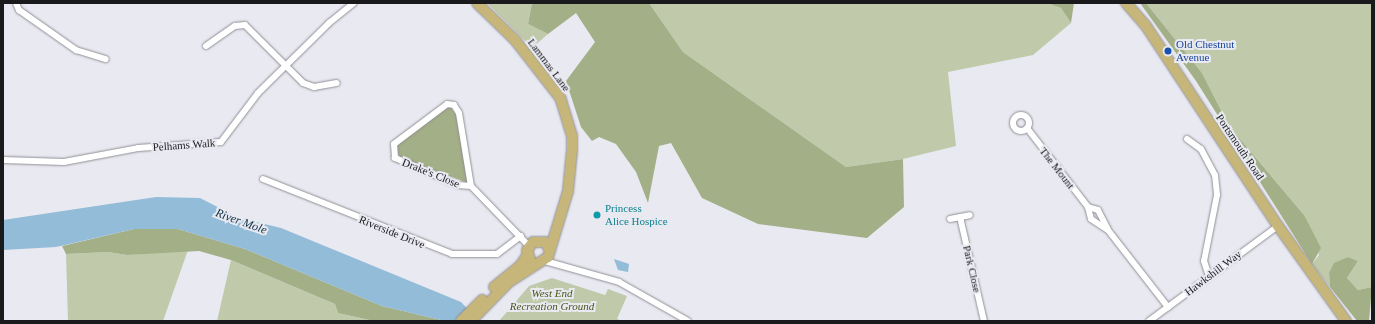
<!DOCTYPE html>
<html>
<head>
<meta charset="utf-8">
<style>
  body { margin:0 }
  #map { position:relative; width:1375px; height:324px; overflow:hidden; background:#e9e9f1; font-family:Georgia,serif }
  div>[style] { position:absolute }
  .green>* { inset:0; background:#c0caaa }
  .forest>* { inset:0; background:#a3af86 }
  .water>* { inset:0; background:#92bcd7 }
  .roads { filter:drop-shadow(0 0 1px #908f96) drop-shadow(0 0 1px #908f96) }
  .minor>* { height:6px; margin:-3px; padding:0 3px; transform-origin:3px; border-radius:3px; background:#fff }
  .minor>.ring { margin:-3px; padding:0; box-sizing:content-box; background:none; border:6px solid #fff; border-radius:50% }
  .primary>* { height:10px; margin:-5px; padding:0 5px; transform-origin:5px; border-radius:5px; background:#c7b67a }
  .dots>* { width:11px; height:11px; translate:-50% -50%; box-sizing:border-box; border:2px solid #e9e9f1; border-radius:50% }
  span { translate:-50% -50%; white-space:nowrap; text-align:center; line-height:1.15; -webkit-text-stroke:4px #e9e9f1; paint-order:stroke }
  .transit-label { font-size:11px; color:#164399 }
  .left { translate:0 -50%; text-align:left }
  .street-label { font-size:11px; color:#1a1a1d }
  .culture-label { font-size:11px; color:#0d838f }
  .park-label { font-size:11px; color:#475617; font-style:italic }
  .water-label { font-size:12px; color:#0a2e42; font-style:italic }
  .frame { position:absolute; inset:0; border:4px solid #1a1a1d; pointer-events:none }
</style>
</head>
<body>
<div id="map">
  <div class="green">
    <i style="clip-path:polygon(487px 3px,532px 3px,528px 24px,548px 34px,532px 48px)"></i>
    <i style="clip-path:polygon(649px 3px,1047px 3px,1061px 8px,1071px 23px,1033px 55px,948px 72px,956px 146px,903px 159px,846px 167px,683px 52px)"></i>
    <i style="clip-path:polygon(1146px 3px,1372px 3px,1372px 287px,1358px 290px,1347px 278px,1358px 261px,1348px 257px,1329px 273px,1330px 287px,1312px 264px,1319px 255px,1304px 215px,1229px 126px,1202px 73px)"></i>
    <i style="clip-path:polygon(188px 250px,163px 321px,68px 321px,66px 254px,108px 252px,127px 255px)"></i>
    <i style="clip-path:polygon(231px 260px,335px 304px,338px 313px,374px 321px,217px 321px)"></i>
    <i style="clip-path:polygon(552px 278px,605px 295px,608px 289px,627px 296px,617px 319px,622px 321px,499px 321px,529px 286px)"></i>
  </div>
  <div class="forest">
    <i style="clip-path:polygon(532px 3px,649px 3px,683px 52px,846px 167px,903px 159px,904px 207px,867px 238px,758px 224px,702px 198px,671px 143px,659px 146px,648px 203px,636px 172px,616px 144px,599px 137px,592px 141px,581px 127px,566px 81px,595px 42px,576px 13px,548px 34px,528px 24px)"></i>
    <i style="clip-path:polygon(1047px 3px,1074px 3px,1071px 23px,1061px 8px)"></i>
    <i style="clip-path:polygon(1140px 3px,1146px 3px,1202px 73px,1229px 126px,1304px 215px,1321px 248px,1312px 264px,1196px 81px)"></i>
    <i style="clip-path:polygon(450px 106px,456px 115px,468px 183px,401px 158px,396px 150px,398px 144px)"></i>
    <i style="clip-path:polygon(134px 229px,178px 229px,245px 249px,382px 306px,445px 321px,374px 321px,338px 313px,335px 304px,231px 260px,199px 251px,127px 255px,108px 252px,66px 254px,62px 246px)"></i>
    <i style="clip-path:polygon(1348px 257px,1358px 261px,1347px 278px,1358px 290px,1372px 287px,1369px 321px,1357px 321px,1330px 287px,1329px 273px,1334px 263px)"></i>
  </div>
  <div class="water">
    <i style="clip-path:polygon(156px 197px,200px 198px,239px 218px,281px 228px,461px 302px,479px 321px,445px 321px,382px 306px,245px 249px,178px 229px,134px 229px,56px 247px,3px 250px,3px 220px)"></i>
    <i style="clip-path:polygon(614px 259px,629px 264px,628px 272px,618px 270px)"></i>
  </div>
  <div class="roads">
    <div class="minor">
      <i style="left:16px;top:3px;width:8px;rotate:67deg"></i>
      <i style="left:19px;top:10px;width:70px;rotate:35.1deg"></i>
      <i style="left:76px;top:50px;width:31px;rotate:17deg"></i>
      <i style="left:206px;top:46px;width:35px;rotate:-35deg"></i>
      <i style="left:235px;top:26px;width:10px;rotate:-6deg"></i>
      <i style="left:245px;top:25px;width:82px;rotate:45deg"></i>
      <i style="left:303px;top:83px;width:12px;rotate:20deg"></i>
      <i style="left:314px;top:87px;width:23px;rotate:-10deg"></i>
      <i class="ring" style="left:1013px;top:115px;width:10px;height:10px"></i>
      <i style="left:1027px;top:128px;width:100px;rotate:52.3deg"></i>
      <i style="left:1088px;top:207px;width:12px;rotate:76deg"></i>
      <i style="left:1091px;top:219px;width:20px;rotate:33deg"></i>
      <i style="left:1108px;top:230px;width:98px;rotate:52.1deg"></i>
      <i style="left:1187px;top:139px;width:17px;rotate:36deg"></i>
      <i style="left:1201px;top:149px;width:30px;rotate:62deg"></i>
      <i style="left:1215px;top:175px;width:20px;rotate:84deg"></i>
      <i style="left:1217px;top:195px;width:67px;rotate:101.1deg"></i>
      <i style="left:1204px;top:261px;width:16px;rotate:72deg"></i>
      <i style="left:3px;top:160px;width:61px;rotate:1.9deg"></i>
      <i style="left:64px;top:162px;width:75px;rotate:-10.7deg"></i>
      <i style="left:138px;top:148px;width:83px;rotate:-4.1deg"></i>
      <i style="left:221px;top:142px;width:61px;rotate:-52.9deg"></i>
      <i style="left:258px;top:93px;width:100px;rotate:-44.6deg"></i>
      <i style="left:329px;top:23px;width:32px;rotate:-39deg"></i>
      <i style="left:263px;top:179px;width:203px;rotate:21.6deg"></i>
      <i style="left:452px;top:254px;width:45px"></i>
      <i style="left:497px;top:254px;width:30px;rotate:-37deg"></i>
      <i style="left:471px;top:186px;width:13px;rotate:-176deg"></i>
      <i style="left:458px;top:185px;width:69px;rotate:-156.8deg"></i>
      <i style="left:395px;top:158px;width:14px;rotate:-94deg"></i>
      <i style="left:394px;top:144px;width:66px;rotate:-37deg"></i>
      <i style="left:447px;top:104px;width:7px;rotate:8deg"></i>
      <i style="left:454px;top:105px;width:9px;rotate:58deg"></i>
      <i style="left:459px;top:113px;width:74px;rotate:80.7deg"></i>
      <i style="left:471px;top:186px;width:83px;rotate:46deg"></i>
      <i style="left:1088px;top:207px;width:10px;rotate:17deg"></i>
      <i style="left:1098px;top:210px;width:22px;rotate:63deg"></i>
      <i style="left:960px;top:217px;width:107px;rotate:77deg"></i>
      <i style="left:950px;top:219px;width:20px;rotate:-11deg"></i>
      <i style="left:545px;top:261px;width:77px;rotate:15.8deg"></i>
      <i style="left:619px;top:282px;width:79px;rotate:29.5deg"></i>
      <i style="left:1149px;top:321px;width:160px;rotate:-36.4deg"></i>
    </div>
    <div class="primary">
      <i style="left:1126px;top:3px;width:30px;rotate:49deg"></i>
      <i style="left:1146px;top:26px;width:240px;rotate:56.6deg"></i>
      <i style="left:1278px;top:226px;width:117px;rotate:54.4deg"></i>
      <i style="left:530px;top:259px;width:9px;rotate:-108deg"></i>
      <i style="left:527px;top:250px;width:10px;rotate:-53deg"></i>
      <i style="left:533px;top:242px;width:12px"></i>
      <i style="left:545px;top:242px;width:9px;rotate:58deg"></i>
      <i style="left:494px;top:287px;width:33px;rotate:-39deg"></i>
      <i style="left:520px;top:266px;width:14px;rotate:-56deg"></i>
      <i style="left:461px;top:321px;width:30px;rotate:-45deg"></i>
      <i style="left:471px;top:321px;width:54px;rotate:-45.7deg"></i>
      <i style="left:509px;top:282px;width:46px;rotate:-32.7deg"></i>
      <i style="left:548px;top:257px;width:69px;rotate:-73.1deg"></i>
      <i style="left:568px;top:191px;width:41px;rotate:-84.4deg"></i>
      <i style="left:572px;top:150px;width:14px;rotate:-90deg"></i>
      <i style="left:572px;top:136px;width:39px;rotate:-107deg"></i>
      <i style="left:561px;top:99px;width:75px;rotate:-127.9deg"></i>
      <i style="left:515px;top:40px;width:53px;rotate:-135.8deg"></i>
    </div>
  </div>
  <div class="dots">
    <i style="left:1168px;top:51px;background:#1a4fb4"></i>
    <i style="left:597px;top:215px;background:#0f9aa8"></i>
  </div>
  <div class="transit-label">
    <span class="left" style="left:1176px;top:51px">Old Chestnut<br>Avenue</span>
  </div>
  <div class="street-label">
    <span style="left:549px;top:65px;rotate:53deg">Lammas Lane</span>
    <span style="left:184px;top:145px;rotate:-4deg">Pelhams Walk</span>
    <span style="left:1240px;top:147px;rotate:56deg">Portsmouth Road</span>
    <span style="left:1057px;top:168px;rotate:52deg">The Mount</span>
    <span style="left:431px;top:173px;rotate:22deg">Drake's Close</span>
    <span style="left:392px;top:232px;rotate:22deg">Riverside Drive</span>
    <span style="left:972px;top:269px;rotate:77deg">Park Close</span>
    <span style="left:1213px;top:273px;rotate:-37deg">Hawkshill Way</span>
  </div>
  <div class="culture-label">
    <span class="left" style="left:605px;top:215px">Princess<br>Alice Hospice</span>
  </div>
  <div class="park-label">
    <span style="left:552px;top:300px">West End<br>Recreation Ground</span>
  </div>
  <div class="water-label">
    <span style="left:241px;top:222px;rotate:20deg">River Mole</span>
  </div>
  <div class="frame"></div>
</div>
</body>
</html>
